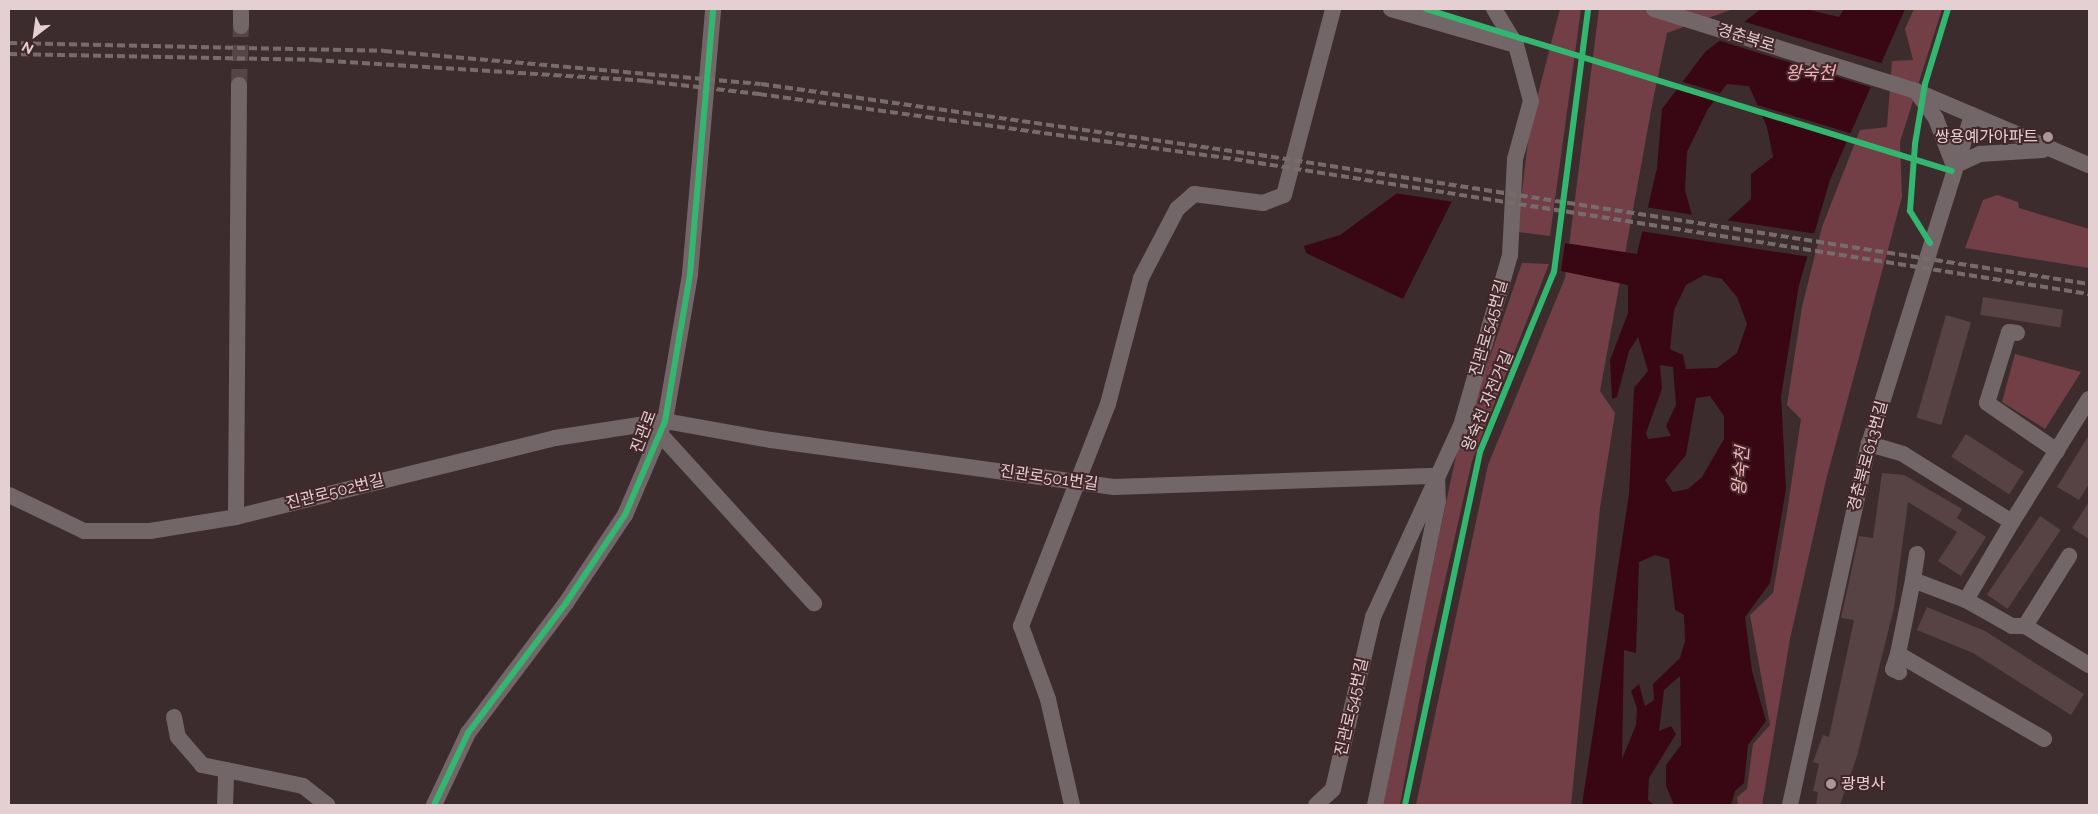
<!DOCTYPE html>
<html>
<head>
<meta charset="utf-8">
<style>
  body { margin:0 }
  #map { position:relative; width:2098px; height:814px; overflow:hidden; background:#3d2c2e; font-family:Raleway,"Noto Sans KR",sans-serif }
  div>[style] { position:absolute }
  .green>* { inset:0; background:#733f46 }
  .water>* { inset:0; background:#380713 }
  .pier>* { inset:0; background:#3d2c2e }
  .building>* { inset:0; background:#574244; transform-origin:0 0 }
  .minor-tunnel>* { height:16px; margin-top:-8px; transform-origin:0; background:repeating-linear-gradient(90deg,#564547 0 16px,transparent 0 24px) }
  .minor>* { height:16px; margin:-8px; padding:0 8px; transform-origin:8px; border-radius:8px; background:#736668 }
  .rail>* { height:4px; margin-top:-2px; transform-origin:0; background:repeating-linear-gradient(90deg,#786b6c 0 8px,transparent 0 12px) }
  .cycleway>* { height:6px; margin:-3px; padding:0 3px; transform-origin:3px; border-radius:3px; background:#33b770 }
  .dots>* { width:14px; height:14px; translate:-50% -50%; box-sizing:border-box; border:2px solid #432629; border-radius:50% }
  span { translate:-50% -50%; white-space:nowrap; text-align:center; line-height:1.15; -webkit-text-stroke:4px #432629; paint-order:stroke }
  .street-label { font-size:16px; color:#e4d0d2 }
  .poi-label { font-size:16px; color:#e4d0d2 }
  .right { translate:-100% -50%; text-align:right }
  .left { translate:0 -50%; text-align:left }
  .water-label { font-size:18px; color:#f5b1b8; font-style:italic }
  .frame { position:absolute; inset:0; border:10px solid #e4d0d2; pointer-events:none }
  .north { position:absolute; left:10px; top:10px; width:50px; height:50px; -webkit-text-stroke:4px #432629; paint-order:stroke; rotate:210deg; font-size:14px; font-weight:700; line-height:20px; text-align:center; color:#e4d0d2 }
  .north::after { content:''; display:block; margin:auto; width:18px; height:22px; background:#e4d0d2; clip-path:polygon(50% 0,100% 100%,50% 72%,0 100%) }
</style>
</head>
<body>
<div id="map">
  <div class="green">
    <i style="clip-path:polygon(1560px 9px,1581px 9px,1550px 236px,1517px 232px,1530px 125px)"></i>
    <i style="clip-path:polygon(1599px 9px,1733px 9px,1667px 33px,1653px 100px,1600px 391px,1615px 413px,1600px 508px,1571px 805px,1416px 805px,1488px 465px,1565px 278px)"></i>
    <i style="clip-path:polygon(1914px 9px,1942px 9px,1900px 142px,1902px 197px,1826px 480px,1790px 639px,1762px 805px,1738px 805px,1737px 797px,1747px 789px,1753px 744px,1770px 725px,1750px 615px,1773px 593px,1787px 512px,1801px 419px,1787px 405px,1802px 307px,1822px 227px,1860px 130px,1887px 127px,1892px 61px,1913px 60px,1905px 29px)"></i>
    <i style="clip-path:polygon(1997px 195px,2018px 202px,2019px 208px,2089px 229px,2089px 268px,1965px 248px,1983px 200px)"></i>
    <i style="clip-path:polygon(1522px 263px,1549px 264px,1472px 461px,1426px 664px,1400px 805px,1382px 805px,1456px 456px)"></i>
    <i style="clip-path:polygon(2015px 354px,2081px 372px,2045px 429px,2002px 402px)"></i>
  </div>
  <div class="water">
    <i style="clip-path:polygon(evenodd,1761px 9px,1805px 9px,1839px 17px,1844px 9px,1905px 9px,1830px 180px,1799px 285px,1781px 396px,1786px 489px,1770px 583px,1745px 617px,1752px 671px,1766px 721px,1748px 745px,1744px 783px,1735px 791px,1731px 805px,1674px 805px,1666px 786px,1666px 765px,1681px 745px,1680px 676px,1664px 690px,1659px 731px,1671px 726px,1676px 734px,1649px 778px,1648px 800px,1654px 805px,1582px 805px,1629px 494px,1634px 388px,1648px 371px,1638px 337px,1629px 351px,1617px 397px,1612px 399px,1610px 360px,1628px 313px,1628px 285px,1561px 271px,1565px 243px,1637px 254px,1657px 168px,1662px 109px,1705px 52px,1761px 9px,1727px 84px,1749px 86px,1767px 127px,1773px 157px,1751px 174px,1751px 199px,1717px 230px,1695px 226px,1685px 190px,1687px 152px,1708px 109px,1727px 84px,1761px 9px,1704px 275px,1722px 279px,1737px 297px,1747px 324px,1737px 353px,1717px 368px,1686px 369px,1683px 355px,1670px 349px,1674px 310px,1686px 285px,1704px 275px,1761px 9px,1660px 365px,1673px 367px,1676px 405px,1666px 426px,1671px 436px,1648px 439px,1646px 433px,1662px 389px,1660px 365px,1761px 9px,1710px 396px,1724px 416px,1724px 439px,1702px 477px,1688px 489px,1673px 492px,1665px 480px,1686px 455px,1696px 398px,1710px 396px,1761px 9px,1655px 555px,1669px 559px,1675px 610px,1684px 615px,1685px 641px,1680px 658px,1653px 684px,1654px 700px,1645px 706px,1639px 684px,1631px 691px,1637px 708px,1636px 725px,1622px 759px,1624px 650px,1636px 653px,1639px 562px,1655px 555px)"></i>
    <i style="clip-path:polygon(1422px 175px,1458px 189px,1403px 299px,1306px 253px,1304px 246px,1340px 235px)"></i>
  </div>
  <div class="pier">
    <i style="clip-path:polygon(1742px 21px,1884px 64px,1873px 88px,1717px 40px)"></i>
    <i style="clip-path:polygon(1680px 81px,1723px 94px,1718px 101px,1675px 87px)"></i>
    <i style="clip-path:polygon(1754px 104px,1853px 134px,1850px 142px,1758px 113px)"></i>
    <i style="clip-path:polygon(1422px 173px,1459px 187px,1454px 202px,1394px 193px)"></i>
    <i style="clip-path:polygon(1645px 207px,1694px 215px,1697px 224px,1716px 228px,1725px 220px,1817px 234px,1810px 257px,1640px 231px)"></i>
  </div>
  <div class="building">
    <i style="left:1983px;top:297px;width:81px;height:18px;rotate:9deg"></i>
    <i style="left:1946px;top:315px;width:26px;height:107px;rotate:16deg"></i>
    <i style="left:1966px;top:434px;width:69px;height:27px;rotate:33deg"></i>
    <i style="clip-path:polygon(2089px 435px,2089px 484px,2079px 500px,2057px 487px)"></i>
    <i style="clip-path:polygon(1882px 473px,1904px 475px,1962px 509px,1957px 518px,1986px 537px,1961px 576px,1938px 561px,1957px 532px,1908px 502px,1894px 608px,1857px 756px,1840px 805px,1816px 805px,1818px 792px,1813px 791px,1819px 764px,1813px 762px,1823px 735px,1829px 737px,1854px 620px,1841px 618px,1859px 536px,1873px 538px)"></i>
    <i style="clip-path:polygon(2089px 502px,2089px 539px,2072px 528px)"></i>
    <i style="left:2040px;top:516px;width:25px;height:95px;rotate:34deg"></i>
    <i style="clip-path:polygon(1927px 607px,1985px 631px,2084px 694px,2071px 715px,1973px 653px,1917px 630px)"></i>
  </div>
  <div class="minor-tunnel">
    <i style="left:239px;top:85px;width:59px;rotate:-88.1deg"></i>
  </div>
  <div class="minor">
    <i style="left:1391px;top:9px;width:130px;rotate:16.1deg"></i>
    <i style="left:1654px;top:9px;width:275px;rotate:17.4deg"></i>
    <i style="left:1916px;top:91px;width:188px;rotate:23.2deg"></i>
    <i style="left:241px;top:26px;width:17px;rotate:-90deg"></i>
    <i style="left:1916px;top:91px;width:34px;rotate:54deg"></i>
    <i style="left:1936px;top:119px;width:50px;rotate:69deg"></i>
    <i style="left:1954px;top:166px;width:29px;rotate:-25deg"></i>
    <i style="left:1980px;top:154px;width:63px;rotate:-3.6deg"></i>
    <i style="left:2017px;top:333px;width:8px;rotate:-173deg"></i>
    <i style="left:2009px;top:332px;width:74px;rotate:107.2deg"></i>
    <i style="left:1987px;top:403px;width:85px;rotate:34.4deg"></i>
    <i style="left:660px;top:434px;width:229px;rotate:47.7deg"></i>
    <i style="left:1869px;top:444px;width:35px;rotate:16deg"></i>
    <i style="left:1903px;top:454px;width:128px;rotate:32deg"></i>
    <i style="left:2012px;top:522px;width:145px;rotate:-58deg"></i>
    <i style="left:9px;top:495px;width:83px;rotate:25.6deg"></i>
    <i style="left:84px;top:531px;width:66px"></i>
    <i style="left:150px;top:531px;width:87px;rotate:-9.2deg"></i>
    <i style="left:236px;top:517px;width:329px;rotate:-13.9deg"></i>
    <i style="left:555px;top:438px;width:111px;rotate:-8.8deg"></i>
    <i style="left:665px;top:421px;width:108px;rotate:10.2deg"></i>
    <i style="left:771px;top:440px;width:346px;rotate:7.8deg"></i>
    <i style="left:1114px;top:487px;width:323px;rotate:-2deg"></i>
    <i style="left:1437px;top:476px;width:25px;rotate:88deg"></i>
    <i style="left:1438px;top:501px;width:310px;rotate:101.7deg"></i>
    <i style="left:236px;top:517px;width:432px;rotate:-89.6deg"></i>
    <i style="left:1917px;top:554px;width:26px;rotate:99deg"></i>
    <i style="left:1913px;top:580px;width:57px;rotate:20.7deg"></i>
    <i style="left:1966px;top:600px;width:91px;rotate:-59.5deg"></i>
    <i style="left:1913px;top:580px;width:76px;rotate:101.5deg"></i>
    <i style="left:1898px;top:654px;width:169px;rotate:30.2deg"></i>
    <i style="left:1966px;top:600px;width:53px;rotate:29.5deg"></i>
    <i style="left:2012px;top:626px;width:13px"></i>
    <i style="left:2025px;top:626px;width:75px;rotate:31.4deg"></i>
    <i style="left:2025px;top:626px;width:83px;rotate:-57.8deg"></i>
    <i style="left:1898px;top:654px;width:16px;rotate:108deg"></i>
    <i style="left:1893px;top:669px;width:7px;rotate:27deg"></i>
    <i style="left:174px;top:717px;width:20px;rotate:79deg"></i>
    <i style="left:178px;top:737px;width:37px;rotate:49deg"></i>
    <i style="left:202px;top:765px;width:103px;rotate:11.7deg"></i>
    <i style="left:303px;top:786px;width:31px;rotate:38deg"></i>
    <i style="left:225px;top:805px;width:35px;rotate:-88deg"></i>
    <i style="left:434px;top:805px;width:80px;rotate:-64.7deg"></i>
    <i style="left:468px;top:733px;width:163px;rotate:-53deg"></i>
    <i style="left:566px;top:603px;width:106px;rotate:-56.2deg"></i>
    <i style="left:625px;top:515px;width:102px;rotate:-66.9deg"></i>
    <i style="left:665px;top:421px;width:149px;rotate:-80.3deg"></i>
    <i style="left:690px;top:274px;width:266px;rotate:-85deg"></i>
    <i style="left:1072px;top:805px;width:109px;rotate:-102.8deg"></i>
    <i style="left:1048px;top:699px;width:78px;rotate:-110.3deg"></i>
    <i style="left:1021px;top:626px;width:238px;rotate:-68.6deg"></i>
    <i style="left:1108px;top:404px;width:130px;rotate:-75.3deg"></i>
    <i style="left:1141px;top:278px;width:78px;rotate:-62.4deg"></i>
    <i style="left:1177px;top:209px;width:23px;rotate:-41deg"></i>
    <i style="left:1194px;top:194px;width:70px;rotate:7.4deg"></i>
    <i style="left:1263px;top:203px;width:22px;rotate:-21deg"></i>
    <i style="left:1284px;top:195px;width:192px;rotate:-75.2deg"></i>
    <i style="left:1316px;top:805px;width:23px;rotate:-43deg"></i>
    <i style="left:1333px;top:789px;width:177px;rotate:-76.9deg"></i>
    <i style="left:1373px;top:617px;width:210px;rotate:-65.3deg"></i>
    <i style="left:1461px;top:426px;width:178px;rotate:-74deg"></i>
    <i style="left:1510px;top:255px;width:96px;rotate:-87deg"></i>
    <i style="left:1515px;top:159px;width:60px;rotate:-74.6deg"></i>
    <i style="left:1531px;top:101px;width:58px;rotate:-105deg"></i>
    <i style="left:1516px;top:45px;width:42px;rotate:-121.4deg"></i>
    <i style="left:1790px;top:805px;width:370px;rotate:-77.7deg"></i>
    <i style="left:1869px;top:444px;width:345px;rotate:-72.6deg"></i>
  </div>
  <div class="rail">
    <i style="left:9px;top:43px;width:375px;rotate:1.2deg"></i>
    <i style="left:384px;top:51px;width:378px;rotate:5deg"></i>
    <i style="left:761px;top:84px;width:491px;rotate:8.1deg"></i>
    <i style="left:1247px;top:153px;width:852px;rotate:8.84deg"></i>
    <i style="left:9px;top:54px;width:305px;rotate:1.1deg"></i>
    <i style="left:314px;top:60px;width:332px;rotate:3.6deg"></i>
    <i style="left:645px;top:81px;width:115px;rotate:6.5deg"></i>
    <i style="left:759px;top:94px;width:492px;rotate:7.8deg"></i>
    <i style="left:1246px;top:161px;width:853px;rotate:8.97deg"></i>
  </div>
  <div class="cycleway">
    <i style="left:1426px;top:9px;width:550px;rotate:17.12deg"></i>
    <i style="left:1930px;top:243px;width:38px;rotate:-122deg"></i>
    <i style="left:1910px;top:211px;width:67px;rotate:-85.7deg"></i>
    <i style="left:1915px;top:144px;width:61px;rotate:-80.5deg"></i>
    <i style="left:1925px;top:84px;width:78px;rotate:-73deg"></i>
    <i style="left:434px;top:805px;width:80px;rotate:-64.7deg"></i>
    <i style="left:468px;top:733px;width:163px;rotate:-53deg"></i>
    <i style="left:566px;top:603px;width:106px;rotate:-56.2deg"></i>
    <i style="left:625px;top:515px;width:102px;rotate:-66.9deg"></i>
    <i style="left:665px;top:421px;width:149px;rotate:-80.3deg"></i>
    <i style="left:690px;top:274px;width:266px;rotate:-85deg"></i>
    <i style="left:1405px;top:805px;width:361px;rotate:-78deg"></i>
    <i style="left:1480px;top:452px;width:195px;rotate:-67.7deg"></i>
    <i style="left:1554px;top:272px;width:265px;rotate:-82.6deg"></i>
  </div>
  <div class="dots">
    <i style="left:2048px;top:137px;background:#aa9799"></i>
    <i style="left:1831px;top:784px;background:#aa9799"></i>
  </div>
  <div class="street-label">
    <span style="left:1746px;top:38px;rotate:17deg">경춘북로</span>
    <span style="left:1489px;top:328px;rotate:-74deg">진관로545번길</span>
    <span style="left:1488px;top:401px;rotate:-67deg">왕숙천 자전거길</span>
    <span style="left:644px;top:432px;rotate:-69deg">진관로</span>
    <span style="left:1868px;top:456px;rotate:-75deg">경춘북로613번길</span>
    <span style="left:1049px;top:478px;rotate:8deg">진관로501번길</span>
    <span style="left:335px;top:492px;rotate:-14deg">진관로502번길</span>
    <span style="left:1352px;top:707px;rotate:-77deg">진관로545번길</span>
  </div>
  <div class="poi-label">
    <span class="right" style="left:2038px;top:137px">쌍용예가아파트</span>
    <span class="left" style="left:1841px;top:784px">광명사</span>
  </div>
  <div class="water-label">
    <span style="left:1810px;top:73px">왕숙천</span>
    <span style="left:1741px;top:471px;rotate:-85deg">왕숙천</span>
  </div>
  <div class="frame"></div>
  <div class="north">N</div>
</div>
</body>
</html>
